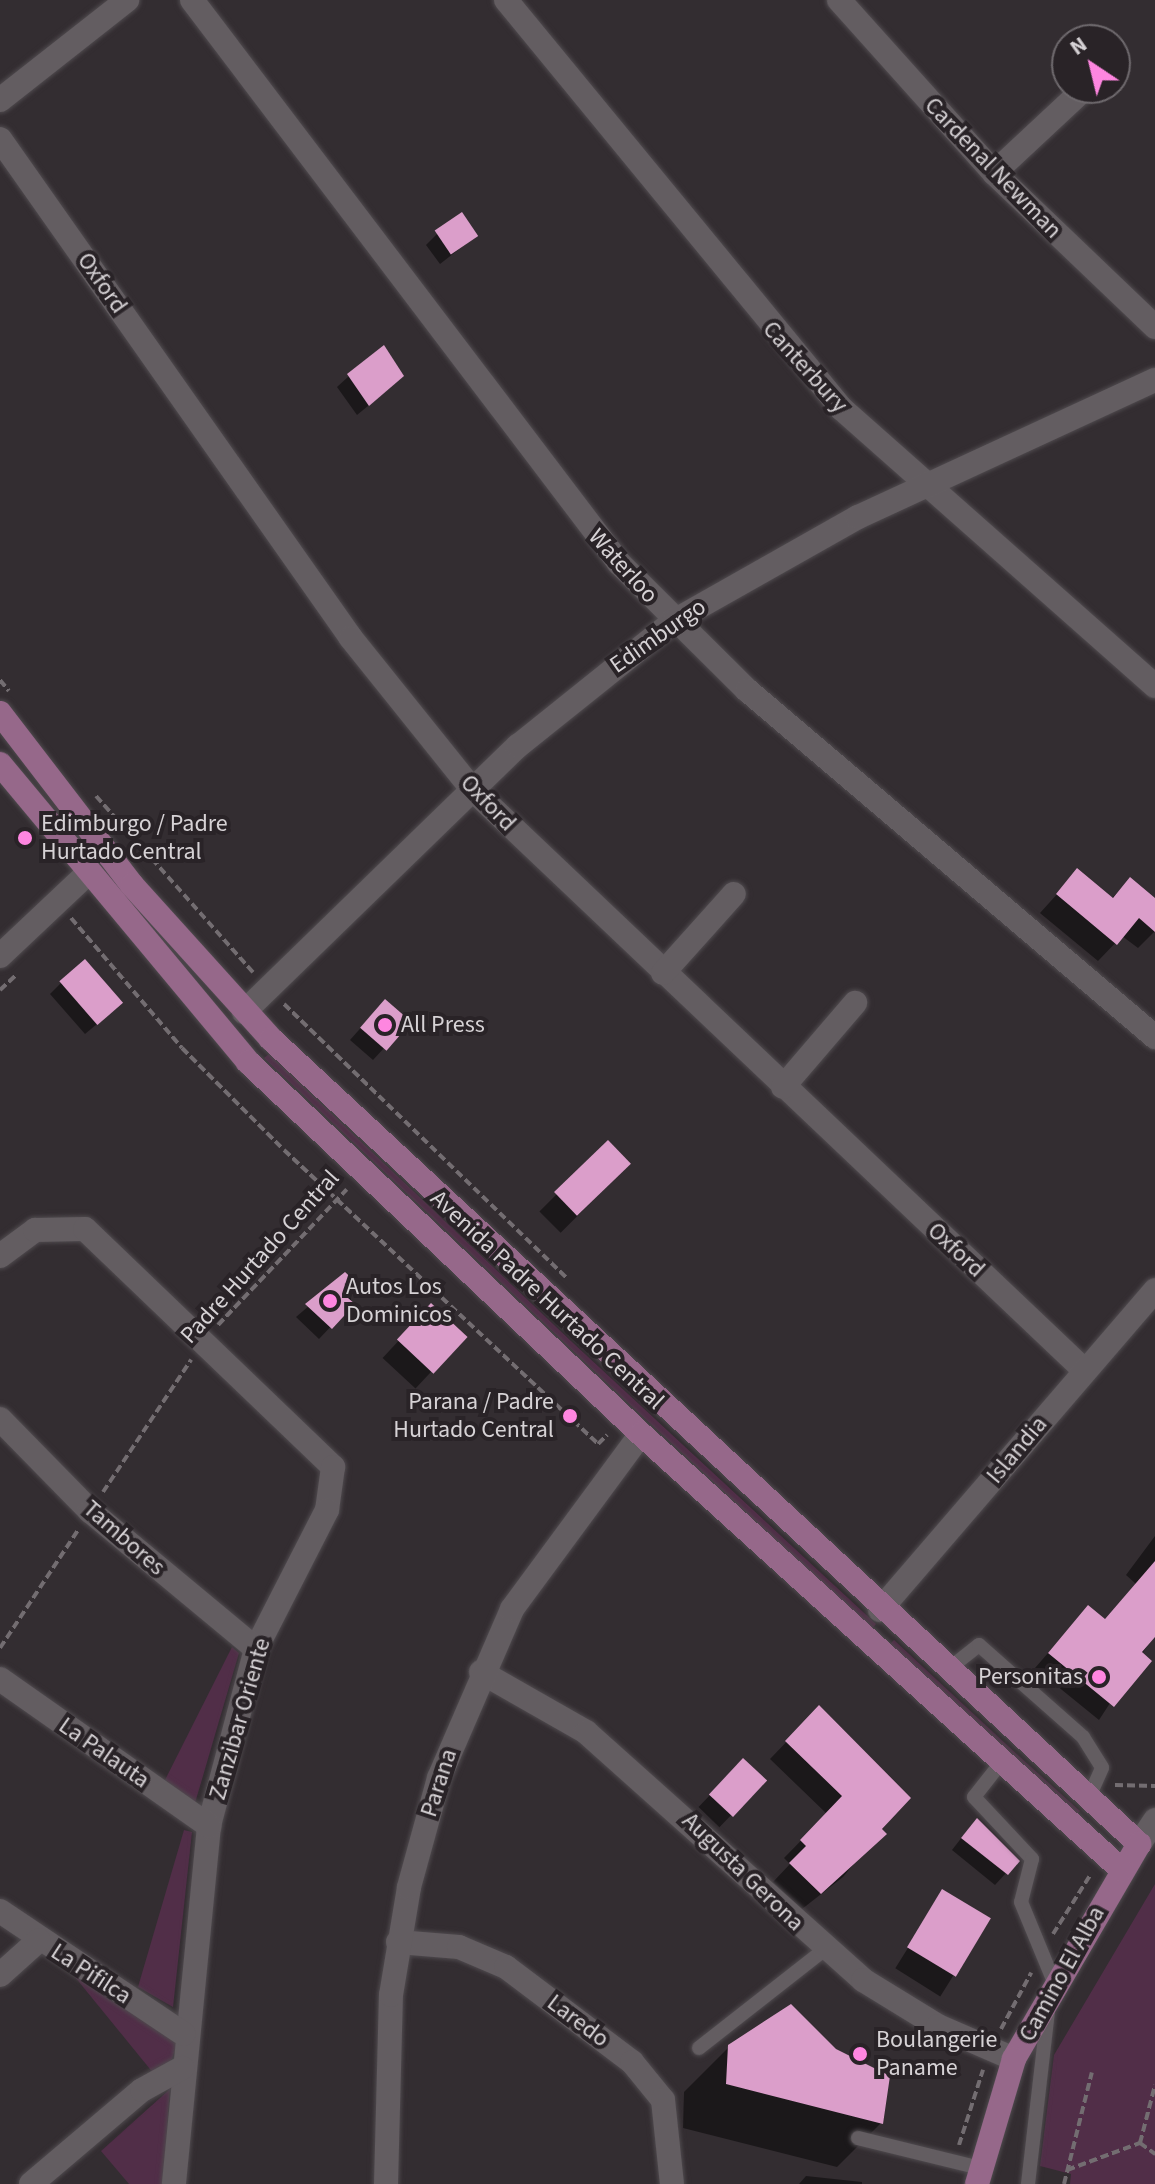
<!DOCTYPE html>
<html>
<head>
<meta charset="utf-8">
<style>
  body { margin:0 }
  #map { position:relative; width:1155px; height:2184px; overflow:hidden; background:#332d31; font-family:"Source Sans 3",sans-serif }
  div>[style] { position:absolute }
  .green>* { inset:0; background:#512e48 }
  .shadow>* { inset:0; background:#0007; transform-origin:0 0 }
  .building>* { inset:0; background:#db9eca; transform-origin:0 0 }
  .path>* { height:4px; margin-top:-2px; transform-origin:0; background:repeating-linear-gradient(90deg,#736d71 0 8px,transparent 0 12px) }
  .roads { filter:drop-shadow(0 0 2px #4f4a4e) drop-shadow(0 0 2px #4f4a4e) }
  .lane>* { height:14px; margin:-7px; padding:0 7px; transform-origin:7px; border-radius:7px; background:#635d61 }
  .street>* { height:24px; margin:-12px; padding:0 12px; transform-origin:12px; border-radius:12px; background:#635d61 }
  .secondary>* { height:24px; margin:-12px; padding:0 12px; transform-origin:12px; border-radius:12px; background:#635d61 }
  .primary>* { height:24px; margin:-12px; padding:0 12px; transform-origin:12px; border-radius:12px; background:#96688a }
  .dots>* { width:22px; height:22px; translate:-50% -50%; box-sizing:border-box; border:4px solid #292327; border-radius:50% }
  span { translate:-50% -50%; white-space:nowrap; text-align:center; line-height:1.15; -webkit-text-stroke:8px #292327; paint-order:stroke }
  .street-label { font-size:24px; color:#d6d2d5 }
  .poi-label { font-size:24px; color:#d6d2d5 }
  .left { translate:0 -50%; text-align:left }
  .right { translate:-100% -50%; text-align:right }
  .north { position:absolute; left:1051px; top:24px; width:80px; height:80px; box-sizing:border-box; background:#292327; border:2px solid #6e696d; border-radius:50%; rotate:325deg; font-size:22px; font-weight:700; line-height:32px; text-align:center; color:#d6d2d5 }
  .north::after { content:''; display:block; margin:auto; width:28px; height:36px; background:#fe86e0; clip-path:polygon(50% 0,100% 100%,50% 72%,0 100%) }
</style>
</head>
<body>
<div id="map">
  <div class="green">
    <i style="clip-path:polygon(269px 1054px,571px 1341px,876px 1624px,872px 1629px,627px 1402px,264px 1058px)"></i>
    <i style="clip-path:polygon(894px 1640px,1020px 1757px,1080px 1811px,1075px 1816px,890px 1644px)"></i>
    <i style="clip-path:polygon(232px 1647px,239px 1653px,195px 1803px,165px 1780px)"></i>
    <i style="clip-path:polygon(184px 1830px,192px 1832px,173px 2007px,138px 1987px)"></i>
    <i style="clip-path:polygon(1155px 1884px,1155px 2184px,1070px 2184px,1071px 2174px,1040px 2166px,1054px 2055px)"></i>
    <i style="clip-path:polygon(66px 1966px,178px 2041px,172px 2059px,154px 2074px)"></i>
    <i style="clip-path:polygon(170px 2089px,163px 2184px,129px 2184px,101px 2151px)"></i>
  </div>
  <div class="shadow">
    <i style="clip-path:polygon(437px 234px,476px 236px,440px 264px,426px 245px)"></i>
    <i style="clip-path:polygon(349px 376px,391px 387px,357px 415px,337px 387px)"></i>
    <i style="clip-path:polygon(1078px 871px,1111px 899px,1130px 880px,1155px 900px,1155px 931px,1138px 948px,1122px 936px,1098px 961px,1040px 913px)"></i>
    <i style="clip-path:polygon(61px 983px,109px 1014px,85px 1034px,50px 994px)"></i>
    <i style="clip-path:polygon(374px 1013px,408px 1022px,373px 1060px,350px 1040px)"></i>
    <i style="left:608px;top:1143px;width:30px;height:97px;rotate:45deg"></i>
    <i style="clip-path:polygon(345px 1275px,352px 1304px,319px 1339px,296px 1317px)"></i>
    <i style="left:431px;top:1306px;width:45px;height:71px;rotate:43deg"></i>
    <i style="clip-path:polygon(1155px 1536px,1155px 1634px,1099px 1720px,1035px 1668px,1088px 1607px,1104px 1620px,1136px 1584px,1126px 1575px)"></i>
    <i style="clip-path:polygon(819px 1708px,908px 1798px,843px 1877px,802px 1909px,773px 1882px,790px 1864px,784px 1858px,827px 1814px,770px 1759px)"></i>
    <i style="left:743px;top:1761px;width:29px;height:64px;rotate:44deg"></i>
    <i style="clip-path:polygon(966px 1832px,1017px 1861px,995px 1885px,952px 1850px)"></i>
    <i style="left:943px;top:1892px;width:53px;height:90px;rotate:32deg"></i>
    <i style="clip-path:polygon(729px 2047px,881px 2123px,837px 2167px,683px 2128px,684px 2092px)"></i>
    <i style="clip-path:polygon(806px 2176px,862px 2182px,862px 2184px,799px 2184px)"></i>
  </div>
  <div class="building">
    <i style="left:462px;top:212px;width:29px;height:33px;rotate:56deg"></i>
    <i style="clip-path:polygon(384px 345px,404px 376px,369px 406px,347px 374px)"></i>
    <i style="clip-path:polygon(1077px 868px,1113px 898px,1130px 877px,1155px 898px,1155px 932px,1139px 918px,1117px 945px,1056px 894px)"></i>
    <i style="left:85px;top:959px;width:58px;height:34px;rotate:49deg"></i>
    <i style="left:385px;top:999px;width:35px;height:38px;rotate:41deg"></i>
    <i style="left:608px;top:1140px;width:33px;height:75px;rotate:46deg"></i>
    <i style="clip-path:polygon(345px 1272px,360px 1286px,348px 1298px,355px 1304px,332px 1329px,305px 1304px)"></i>
    <i style="left:431px;top:1303px;width:50px;height:50px;rotate:43deg"></i>
    <i style="clip-path:polygon(1155px 1561px,1155px 1637px,1142px 1652px,1152px 1661px,1114px 1707px,1048px 1653px,1088px 1605px,1105px 1619px)"></i>
    <i style="clip-path:polygon(819px 1705px,911px 1798px,882px 1829px,887px 1834px,821px 1894px,789px 1863px,806px 1846px,800px 1840px,842px 1796px,785px 1741px)"></i>
    <i style="left:743px;top:1758px;width:33px;height:50px;rotate:43deg"></i>
    <i style="clip-path:polygon(977px 1818px,1020px 1861px,1008px 1875px,961px 1838px)"></i>
    <i style="left:942px;top:1889px;width:57px;height:68px;rotate:31deg"></i>
    <i style="clip-path:polygon(791px 2004px,836px 2049px,890px 2076px,883px 2124px,726px 2084px,728px 2045px)"></i>
  </div>
  <div class="path">
    <i style="left:0;top:680px;width:14px;rotate:51deg"></i>
    <i style="left:96px;top:796px;width:236px;rotate:48.3deg"></i>
    <i style="left:71px;top:918px;width:171px;rotate:49.5deg"></i>
    <i style="left:182px;top:1048px;width:144px;rotate:45deg"></i>
    <i style="left:284px;top:1150px;width:430px;rotate:43.1deg"></i>
    <i style="left:598px;top:1444px;width:13px;rotate:-45deg"></i>
    <i style="left:0;top:990px;width:22px;rotate:-43deg"></i>
    <i style="left:284px;top:1004px;width:395px;rotate:44.1deg"></i>
    <i style="left:218px;top:1325px;width:187px;rotate:-46.5deg"></i>
    <i style="left:103px;top:1492px;width:159px;rotate:-56.3deg"></i>
    <i style="left:0;top:1648px;width:141px;rotate:-56.5deg"></i>
    <i style="left:1115px;top:1785px;width:40px;rotate:1.4deg"></i>
    <i style="left:1053px;top:1934px;width:71px;rotate:-57.7deg"></i>
    <i style="left:1001px;top:2029px;width:64px;rotate:-61.8deg"></i>
    <i style="left:1140px;top:2143px;width:60px;rotate:-75.5deg"></i>
    <i style="left:1140px;top:2143px;width:19px;rotate:36deg"></i>
    <i style="left:959px;top:2145px;width:79px;rotate:-72.3deg"></i>
    <i style="left:1067px;top:2170px;width:78px;rotate:-20.3deg"></i>
    <i style="left:1064px;top:2184px;width:115px;rotate:-76deg"></i>
  </div>
  <div class="roads">
    <div class="lane">
      <i style="left:946px;top:1671px;width:42px;rotate:-38.2deg"></i>
      <i style="left:979px;top:1645px;width:139px;rotate:41.5deg"></i>
      <i style="left:1083px;top:1737px;width:36px;rotate:58deg"></i>
      <i style="left:1102px;top:1768px;width:36px;rotate:114deg"></i>
      <i style="left:1000px;top:1764px;width:42px;rotate:128.2deg"></i>
      <i style="left:974px;top:1797px;width:85px;rotate:46.9deg"></i>
      <i style="left:1032px;top:1859px;width:44px;rotate:104.3deg"></i>
      <i style="left:1021px;top:1902px;width:87px;rotate:67.6deg"></i>
      <i style="left:699px;top:2048px;width:159px;rotate:-38.1deg"></i>
      <i style="left:858px;top:2138px;width:126px;rotate:13.8deg"></i>
      <i style="left:1028px;top:2184px;width:175px;rotate:-83.4deg"></i>
    </div>
    <div class="street">
      <i style="left:192px;top:0;width:707px;rotate:52.82deg"></i>
      <i style="left:619px;top:563px;width:180px;rotate:44.8deg"></i>
      <i style="left:747px;top:690px;width:536px;rotate:40.38deg"></i>
      <i style="left:506px;top:0;width:529px;rotate:50.6deg"></i>
      <i style="left:842px;top:409px;width:418px;rotate:41.5deg"></i>
      <i style="left:839px;top:0;width:232px;rotate:48.1deg"></i>
      <i style="left:994px;top:173px;width:223px;rotate:43.7deg"></i>
      <i style="left:0;top:139px;width:610px;rotate:54.88deg"></i>
      <i style="left:351px;top:638px;width:193px;rotate:51.3deg"></i>
      <i style="left:472px;top:789px;width:845px;rotate:43.51deg"></i>
      <i style="left:994px;top:173px;width:125px;rotate:-43deg"></i>
      <i style="left:0;top:956px;width:118px;rotate:-43.3deg"></i>
      <i style="left:663px;top:973px;width:106px;rotate:-48.1deg"></i>
      <i style="left:244px;top:1012px;width:382px;rotate:-44.2deg"></i>
      <i style="left:518px;top:746px;width:200px;rotate:-38.7deg"></i>
      <i style="left:674px;top:621px;width:211px;rotate:-29.5deg"></i>
      <i style="left:858px;top:517px;width:327px;rotate:-24.8deg"></i>
      <i style="left:783px;top:1087px;width:111px;rotate:-49.4deg"></i>
      <i style="left:0;top:1256px;width:44px;rotate:-36.6deg"></i>
      <i style="left:35px;top:1230px;width:50px;rotate:-1.1deg"></i>
      <i style="left:85px;top:1229px;width:344px;rotate:43.8deg"></i>
      <i style="left:333px;top:1467px;width:43px;rotate:97.9deg"></i>
      <i style="left:327px;top:1510px;width:156px;rotate:117.1deg"></i>
      <i style="left:256px;top:1649px;width:183px;rotate:104.9deg"></i>
      <i style="left:209px;top:1826px;width:360px;rotate:95.6deg"></i>
      <i style="left:0;top:1419px;width:129px;rotate:45.6deg"></i>
      <i style="left:90px;top:1511px;width:216px;rotate:39.7deg"></i>
      <i style="left:880px;top:1610px;width:422px;rotate:-49.3deg"></i>
      <i style="left:481px;top:1672px;width:121px;rotate:29.7deg"></i>
      <i style="left:586px;top:1732px;width:372px;rotate:41.8deg"></i>
      <i style="left:863px;top:1980px;width:88px;rotate:31.5deg"></i>
      <i style="left:938px;top:2026px;width:83px;rotate:23.5deg"></i>
      <i style="left:0;top:1679px;width:256px;rotate:35.1deg"></i>
      <i style="left:0;top:1911px;width:221px;rotate:33.8deg"></i>
      <i style="left:398px;top:1942px;width:61px;rotate:4.7deg"></i>
      <i style="left:459px;top:1947px;width:51px;rotate:23.1deg"></i>
      <i style="left:506px;top:1967px;width:158px;rotate:37deg"></i>
      <i style="left:632px;top:2062px;width:49px;rotate:50.8deg"></i>
      <i style="left:663px;top:2100px;width:84px;rotate:83.9deg"></i>
      <i style="left:0;top:1975px;width:52px;rotate:-41.9deg"></i>
      <i style="left:31px;top:2184px;width:145px;rotate:-40.3deg"></i>
      <i style="left:142px;top:2090px;width:46px;rotate:-28.8deg"></i>
      <i style="left:386px;top:2184px;width:189px;rotate:-88.5deg"></i>
      <i style="left:391px;top:1995px;width:109px;rotate:-80.5deg"></i>
      <i style="left:409px;top:1887px;width:113px;rotate:-74.6deg"></i>
      <i style="left:439px;top:1778px;width:184px;rotate:-66.6deg"></i>
      <i style="left:512px;top:1609px;width:217px;rotate:-53.6deg"></i>
    </div>
    <div class="secondary">
      <i style="left:0;top:100px;width:162px;rotate:-38.2deg"></i>
      <i style="left:1139px;top:1844px;width:29px;rotate:-56deg"></i>
    </div>
    <div class="primary">
      <i style="left:0;top:713px;width:217px;rotate:52.5deg"></i>
      <i style="left:132px;top:885px;width:207px;rotate:47.9deg"></i>
      <i style="left:271px;top:1039px;width:1184px;rotate:42.84deg"></i>
      <i style="left:1139px;top:1844px;width:249px;rotate:120.2deg"></i>
      <i style="left:1014px;top:2059px;width:130px;rotate:106.5deg"></i>
      <i style="left:0;top:764px;width:388px;rotate:50.2deg"></i>
      <i style="left:248px;top:1062px;width:541px;rotate:43.43deg"></i>
      <i style="left:641px;top:1434px;width:649px;rotate:42.19deg"></i>
    </div>
  </div>
  <div class="dots">
    <i style="left:25px;top:838px;background:#fe86e0"></i>
    <i style="left:385px;top:1025px;background:#fe86e0"></i>
    <i style="left:330px;top:1301px;background:#fe86e0"></i>
    <i style="left:570px;top:1416px;background:#fe86e0"></i>
    <i style="left:1099px;top:1677px;background:#fe86e0"></i>
    <i style="left:860px;top:2054px;background:#fe86e0"></i>
  </div>
  <div class="street-label">
    <span style="left:993px;top:168px;rotate:46deg">Cardenal Newman</span>
    <span style="left:102px;top:283px;rotate:55deg">Oxford</span>
    <span style="left:805px;top:367px;rotate:48deg">Canterbury</span>
    <span style="left:623px;top:566px;rotate:48deg">Waterloo</span>
    <span style="left:658px;top:636px;rotate:-35deg">Edimburgo</span>
    <span style="left:488px;top:803px;rotate:46deg">Oxford</span>
    <span style="left:956px;top:1250px;rotate:43deg">Oxford</span>
    <span style="left:260px;top:1257px;rotate:-48deg">Padre Hurtado Central</span>
    <span style="left:547px;top:1300px;rotate:43deg">Avenida Padre Hurtado Central</span>
    <span style="left:1017px;top:1450px;rotate:-50deg">Islandia</span>
    <span style="left:124px;top:1538px;rotate:41deg">Tambores</span>
    <span style="left:240px;top:1719px;rotate:-74deg">Zanzibar Oriente</span>
    <span style="left:104px;top:1753px;rotate:35deg">La Palauta</span>
    <span style="left:439px;top:1783px;rotate:-72deg">Parana</span>
    <span style="left:743px;top:1872px;rotate:44deg">Augusta Gerona</span>
    <span style="left:91px;top:1974px;rotate:33deg">La Pifilca</span>
    <span style="left:1062px;top:1974px;rotate:-61deg">Camino El Alba</span>
    <span style="left:578px;top:2021px;rotate:37deg">Laredo</span>
  </div>
  <div class="poi-label">
    <span class="left" style="left:41px;top:838px">Edimburgo / Padre<br>Hurtado Central</span>
    <span class="left" style="left:401px;top:1025px">All Press</span>
    <span class="left" style="left:346px;top:1301px">Autos Los<br>Dominicos</span>
    <span class="right" style="left:554px;top:1416px">Parana / Padre<br>Hurtado Central</span>
    <span class="right" style="left:1083px;top:1677px">Personitas</span>
    <span class="left" style="left:876px;top:2054px">Boulangerie<br>Paname</span>
  </div>
  <div class="north">N</div>
</div>
</body>
</html>
